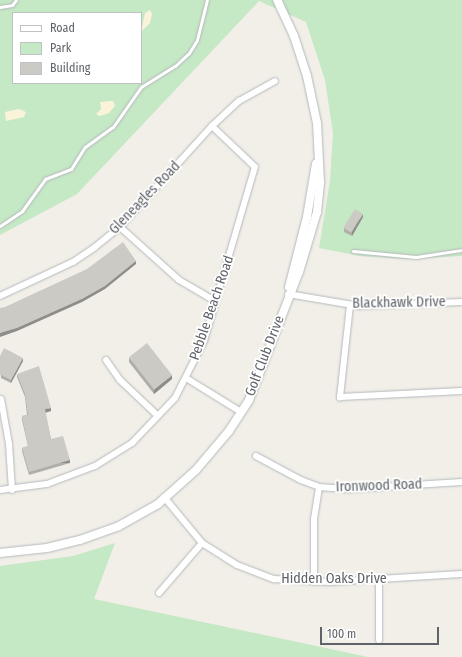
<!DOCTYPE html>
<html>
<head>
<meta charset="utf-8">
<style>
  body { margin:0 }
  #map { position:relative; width:462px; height:657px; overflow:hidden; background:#f1efe8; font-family:"Fira Sans Condensed",sans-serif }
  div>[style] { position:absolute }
  .green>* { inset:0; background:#c5e8c5 }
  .sand>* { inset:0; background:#fbf3d9 }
  .roads { filter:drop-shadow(0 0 1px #b5b8bc) drop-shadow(0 0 1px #b5b8bc) }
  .service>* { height:3px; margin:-1.5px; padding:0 1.5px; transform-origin:1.5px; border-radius:1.5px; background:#fff }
  .minor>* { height:6px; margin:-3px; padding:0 3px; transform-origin:3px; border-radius:3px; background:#fff }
  .tertiary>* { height:8px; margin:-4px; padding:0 4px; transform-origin:4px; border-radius:4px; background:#fff }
  .wall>* { inset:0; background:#afaea9 }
  .shaded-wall>* { inset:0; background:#8f8d8a; transform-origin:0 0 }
  .building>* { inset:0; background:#cccac5; transform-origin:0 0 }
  span { translate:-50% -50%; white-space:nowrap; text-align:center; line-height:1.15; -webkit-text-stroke:3.5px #fff; paint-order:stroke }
  .street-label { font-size:14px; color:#5f6368 }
  .legend { position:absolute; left:12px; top:12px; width:130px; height:72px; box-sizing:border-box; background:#fff; border:1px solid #bfc1c3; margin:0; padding:5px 7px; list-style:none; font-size:12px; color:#5f6368 }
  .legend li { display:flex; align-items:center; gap:8px; height:20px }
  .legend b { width:20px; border:1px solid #bfc1c3 }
  .scale { position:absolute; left:320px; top:627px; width:119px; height:18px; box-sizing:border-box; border:2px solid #5f6368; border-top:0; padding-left:5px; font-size:12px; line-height:14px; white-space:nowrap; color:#5f6368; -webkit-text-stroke:3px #fff; paint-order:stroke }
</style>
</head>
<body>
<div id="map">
  <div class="green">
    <i style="clip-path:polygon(evenodd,0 0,462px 0,462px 256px,404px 259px,360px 256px,319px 248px,330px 181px,333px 133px,325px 80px,306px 22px,259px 1px,77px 194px,0 235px,0 0,13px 13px,141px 13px,141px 83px,13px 83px,13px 13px)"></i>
    <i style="clip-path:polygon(115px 543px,94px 599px,368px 657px,0 657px,0 566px,73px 556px)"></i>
  </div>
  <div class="sand">
    <i style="clip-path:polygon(150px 10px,152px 14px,150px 23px,141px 32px,145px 13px)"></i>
    <i style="clip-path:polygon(109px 101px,113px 101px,115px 106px,109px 113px,100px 116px,96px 114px,101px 109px,100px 102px)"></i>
    <i style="clip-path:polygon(19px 109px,26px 112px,24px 117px,6px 121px,5px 112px)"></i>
  </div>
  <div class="roads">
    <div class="service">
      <i style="left:0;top:7px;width:12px;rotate:-9deg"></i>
      <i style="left:12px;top:5px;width:6px;rotate:-51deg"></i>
      <i style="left:0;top:226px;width:27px;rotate:-34deg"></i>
      <i style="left:22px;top:211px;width:39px;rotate:-54deg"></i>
      <i style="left:45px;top:179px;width:28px;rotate:-21deg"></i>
      <i style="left:71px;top:169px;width:26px;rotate:-58deg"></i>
      <i style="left:85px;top:147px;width:34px;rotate:-36deg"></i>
      <i style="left:113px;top:127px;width:49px;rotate:-55deg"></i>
      <i style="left:141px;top:87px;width:40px;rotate:-32deg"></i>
      <i style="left:175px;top:66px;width:19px;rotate:-43deg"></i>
      <i style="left:189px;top:53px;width:15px;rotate:-58deg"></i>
      <i style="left:197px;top:40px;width:41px;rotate:-76deg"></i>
      <i style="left:353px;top:251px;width:63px;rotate:5.4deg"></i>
      <i style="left:416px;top:257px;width:47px;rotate:-8.7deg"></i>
    </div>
    <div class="minor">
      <i style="left:120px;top:227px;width:79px;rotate:41.9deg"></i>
      <i style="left:179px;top:280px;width:42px;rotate:30.3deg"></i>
      <i style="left:288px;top:294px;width:72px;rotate:9.6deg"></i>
      <i style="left:359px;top:306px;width:103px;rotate:-2.2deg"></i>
      <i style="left:0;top:296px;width:81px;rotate:-25deg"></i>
      <i style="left:73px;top:262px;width:27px;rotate:-34deg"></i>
      <i style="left:95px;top:247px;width:32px;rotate:-39deg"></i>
      <i style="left:120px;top:227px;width:137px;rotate:-47.7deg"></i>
      <i style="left:212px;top:126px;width:37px;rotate:-43deg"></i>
      <i style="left:239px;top:101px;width:41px;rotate:-29.1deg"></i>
      <i style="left:350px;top:305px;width:93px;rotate:96.2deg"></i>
      <i style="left:340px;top:397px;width:122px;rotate:-2.8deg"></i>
      <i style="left:106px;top:360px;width:24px;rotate:55deg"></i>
      <i style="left:120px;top:380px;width:52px;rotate:43.5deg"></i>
      <i style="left:186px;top:378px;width:65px;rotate:31.7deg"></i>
      <i style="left:1px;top:399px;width:46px;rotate:79.9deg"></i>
      <i style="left:9px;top:444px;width:46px;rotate:86.3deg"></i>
      <i style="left:256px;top:456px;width:51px;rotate:28.1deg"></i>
      <i style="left:301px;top:480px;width:19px;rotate:21deg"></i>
      <i style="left:319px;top:487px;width:31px;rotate:4deg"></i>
      <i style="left:350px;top:489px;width:112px;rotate:-3.6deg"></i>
      <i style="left:0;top:490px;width:47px;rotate:-7.3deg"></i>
      <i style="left:47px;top:484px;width:51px;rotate:-20.6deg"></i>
      <i style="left:95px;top:466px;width:44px;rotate:-31.9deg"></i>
      <i style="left:132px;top:443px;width:62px;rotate:-46.3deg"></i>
      <i style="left:175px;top:398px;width:64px;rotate:-63deg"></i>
      <i style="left:204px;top:341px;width:181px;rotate:-73.7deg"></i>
      <i style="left:255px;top:167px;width:59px;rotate:-136.4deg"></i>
      <i style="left:164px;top:497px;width:60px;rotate:50.4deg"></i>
      <i style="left:202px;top:543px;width:41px;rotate:32.2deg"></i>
      <i style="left:237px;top:565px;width:40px;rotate:21deg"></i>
      <i style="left:274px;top:579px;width:55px;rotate:3.1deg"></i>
      <i style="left:329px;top:582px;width:133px;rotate:-3.4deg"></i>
      <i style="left:379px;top:580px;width:60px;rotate:90deg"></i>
      <i style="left:314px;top:582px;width:63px;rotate:-90deg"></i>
      <i style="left:314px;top:519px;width:32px;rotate:-81deg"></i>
      <i style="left:159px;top:593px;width:66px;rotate:-49.3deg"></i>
    </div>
    <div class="tertiary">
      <i style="left:289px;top:287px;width:72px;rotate:-75.6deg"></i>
      <i style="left:307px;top:217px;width:54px;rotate:-80.4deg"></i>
      <i style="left:0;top:553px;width:47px;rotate:-6.1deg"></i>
      <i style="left:47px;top:548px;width:34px;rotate:-14deg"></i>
      <i style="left:80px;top:540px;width:41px;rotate:-19.7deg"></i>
      <i style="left:119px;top:526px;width:45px;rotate:-29.4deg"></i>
      <i style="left:158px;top:504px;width:51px;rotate:-41.8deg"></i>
      <i style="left:196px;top:470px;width:51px;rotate:-49.8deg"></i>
      <i style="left:229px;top:431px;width:37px;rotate:-57deg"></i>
      <i style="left:249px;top:400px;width:137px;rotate:-68.7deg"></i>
      <i style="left:299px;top:272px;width:63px;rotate:-73.3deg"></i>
      <i style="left:317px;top:212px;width:30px;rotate:-84deg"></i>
      <i style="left:320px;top:182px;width:59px;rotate:-92.9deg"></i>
      <i style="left:317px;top:123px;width:48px;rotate:-102deg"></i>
      <i style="left:307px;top:76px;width:42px;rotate:-108deg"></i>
      <i style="left:294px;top:36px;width:40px;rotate:-115deg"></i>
    </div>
  </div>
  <div class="wall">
    <i style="clip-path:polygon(363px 217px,352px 236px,344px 232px,344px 228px)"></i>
    <i style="clip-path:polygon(0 356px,23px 361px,11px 383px,1px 378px)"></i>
    <i style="clip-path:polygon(129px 358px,172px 379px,154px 394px,129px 362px)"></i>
    <i style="clip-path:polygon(17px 374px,51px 411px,45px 412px,51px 439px,70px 463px,29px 475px,22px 451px,22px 448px,28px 446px,22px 420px,22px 416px,27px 415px,25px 397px,17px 377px)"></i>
  </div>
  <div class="shaded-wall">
    <i style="clip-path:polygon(363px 214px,363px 217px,352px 236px,352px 232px)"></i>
    <i style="clip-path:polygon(136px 261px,136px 264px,105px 289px,82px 302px,17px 331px,0 337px,0 333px)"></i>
    <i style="clip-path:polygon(23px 358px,23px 361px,11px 383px,11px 380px)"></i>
    <i style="clip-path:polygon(172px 375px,172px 379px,154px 394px,154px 390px)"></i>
    <i style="clip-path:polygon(51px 408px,51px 411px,45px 413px,45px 409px)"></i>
    <i style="left:70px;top:460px;width:3px;height:43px;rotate:90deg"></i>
  </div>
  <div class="building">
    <i style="left:355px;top:209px;width:9px;height:22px;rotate:32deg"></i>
    <i style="clip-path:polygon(123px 242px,136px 261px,105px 286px,82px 299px,17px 328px,0 333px,0 308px,5px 307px,87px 269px)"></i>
    <i style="left:147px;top:343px;width:41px;height:23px;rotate:52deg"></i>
    <i style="clip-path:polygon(4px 348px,23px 358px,11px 380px,1px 375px,0 375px,0 356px)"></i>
    <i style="clip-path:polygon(39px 366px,51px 408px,45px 409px,51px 439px,63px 436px,70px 460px,29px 472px,22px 448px,28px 446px,22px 416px,28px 415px,25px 394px,17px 374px)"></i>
  </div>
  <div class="street-label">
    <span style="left:145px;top:198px;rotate:-46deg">Gleneagles Road</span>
    <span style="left:399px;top:303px;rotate:-1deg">Blackhawk Drive</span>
    <span style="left:212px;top:308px;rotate:-71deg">Pebble Beach Road</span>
    <span style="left:265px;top:356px;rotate:-69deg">Golf Club Drive</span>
    <span style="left:379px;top:486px;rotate:-2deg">Ironwood Road</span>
    <span style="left:334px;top:579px">Hidden Oaks Drive</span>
  </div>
  <ul class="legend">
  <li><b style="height:5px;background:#fff"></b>Road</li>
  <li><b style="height:11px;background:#c5e8c5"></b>Park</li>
  <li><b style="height:11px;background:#cccac5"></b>Building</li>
  </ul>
  <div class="scale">100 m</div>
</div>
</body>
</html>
